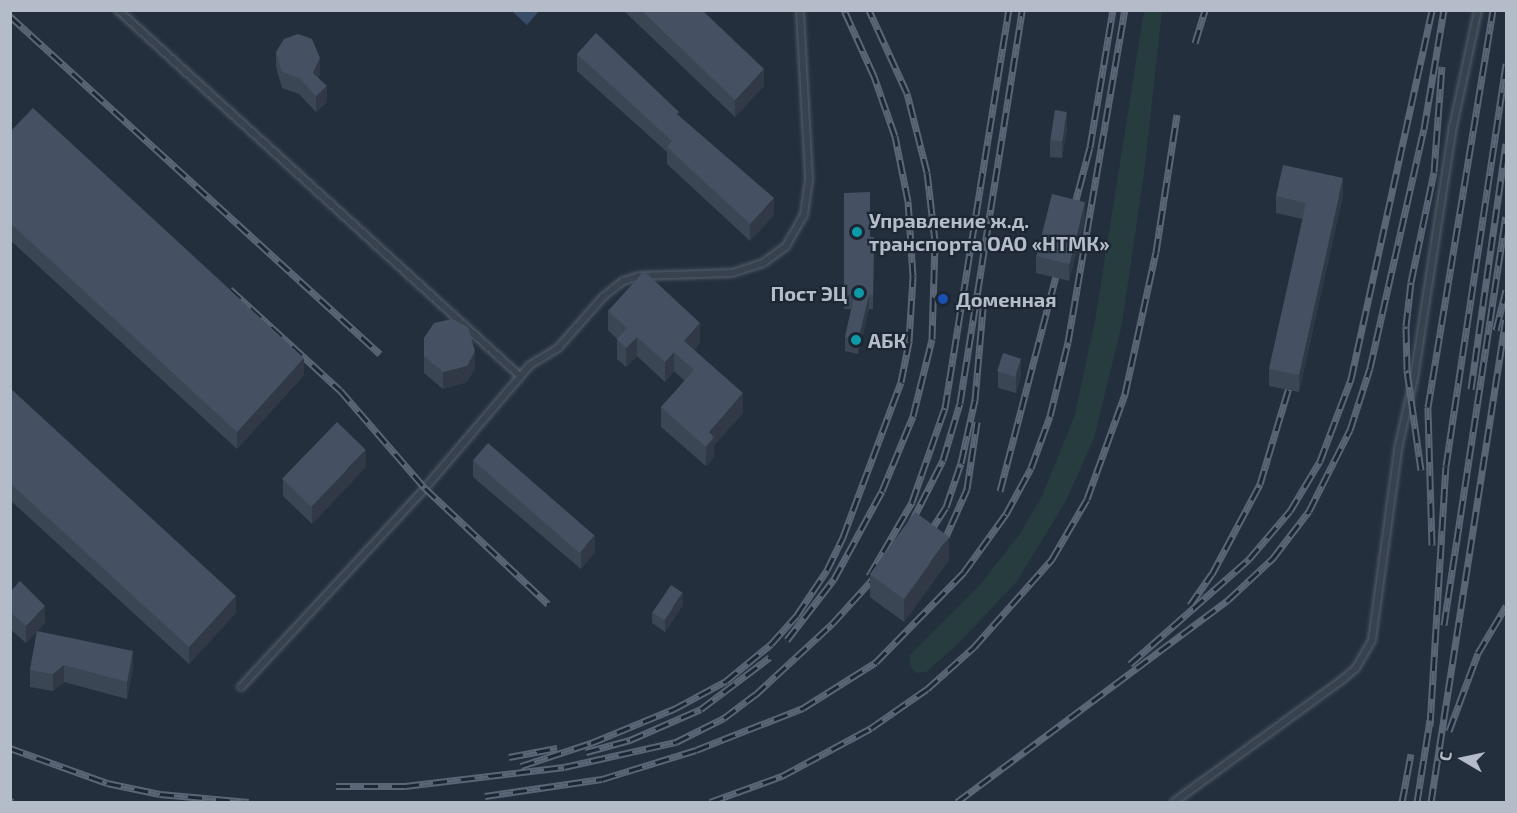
<!DOCTYPE html>
<html>
<head>
<meta charset="utf-8">
<style>
  body { margin:0 }
  #map { position:relative; width:1517px; height:813px; overflow:hidden; background:#242f3e; font-family:"Exo 2",sans-serif }
  div>[style] { position:absolute }
  .green>* { inset:0; background:#263c3f }
  .water>* { inset:0; background:#394c67 }
  .roads { filter:drop-shadow(0 0 2px #565f6c) drop-shadow(0 0 2px #565f6c) }
  .service>* { height:6px; margin:-3px; padding:0 3px; transform-origin:3px; border-radius:3px; background:#38414e }
  .rail>* { height:7px; margin-top:-3.5px; transform-origin:0; background:repeating-linear-gradient(90deg,#1d2633 0 14px,#5a6575 0 28px); box-sizing:border-box; border-block:2px solid #5a6575 }
  .wall>* { inset:0; background:#3b4654 }
  .shaded-wall>* { inset:0; background:#303945 }
  .building>* { inset:0; background:#455162; transform-origin:0 0 }
  .dots>* { width:16px; height:16px; translate:-50% -50%; box-sizing:border-box; border:3px solid #1d2633; border-radius:50% }
  span { translate:-50% -50%; white-space:nowrap; text-align:center; line-height:1.15; -webkit-text-stroke:4.5px #1d2633; paint-order:stroke }
  .poi-label { font-size:20px; color:#b4bcc9; font-weight:700 }
  .left { translate:0 -50%; text-align:left }
  .right { translate:-100% -50%; text-align:right }
  .frame { position:absolute; inset:0; border:12px solid #b4bcc9; pointer-events:none }
  .north { position:absolute; left:1433px; top:729px; width:60px; height:60px; -webkit-text-stroke:4px #1d2633; paint-order:stroke; rotate:279deg; font-size:16px; font-weight:700; line-height:24px; text-align:center; color:#b4bcc9 }
  .north::after { content:''; display:block; margin:auto; width:21px; height:27px; background:#b4bcc9; clip-path:polygon(50% 0,100% 100%,50% 72%,0 100%) }
</style>
</head>
<body>
<div id="map">
  <div class="green">
    <i style="clip-path:polygon(1144px 11px,1162px 11px,1145px 166px,1122px 324px,1094px 438px,1066px 501px,1017px 581px,958px 644px,926px 672px,916px 673px,910px 666px,910px 655px,981px 584px,1021px 532px,1041px 498px,1074px 418px,1095px 321px)"></i>
  </div>
  <div class="water">
    <i style="clip-path:polygon(512px 11px,539px 11px,527px 25px)"></i>
  </div>
  <div class="roads">
    <div class="service">
      <i style="left:118px;top:10px;width:544px;rotate:42.32deg"></i>
      <i style="left:241px;top:687px;width:271px;rotate:-47.2deg"></i>
      <i style="left:425px;top:488px;width:162px;rotate:-49.5deg"></i>
      <i style="left:530px;top:365px;width:33px;rotate:-31deg"></i>
      <i style="left:558px;top:348px;width:69px;rotate:-48.5deg"></i>
      <i style="left:604px;top:296px;width:24px;rotate:-38deg"></i>
      <i style="left:623px;top:281px;width:17px;rotate:-17deg"></i>
      <i style="left:639px;top:276px;width:93px;rotate:-1.8deg"></i>
      <i style="left:732px;top:273px;width:33px;rotate:-18deg"></i>
      <i style="left:763px;top:263px;width:29px;rotate:-36deg"></i>
      <i style="left:786px;top:246px;width:36px;rotate:-60deg"></i>
      <i style="left:804px;top:215px;width:37px;rotate:-82deg"></i>
      <i style="left:809px;top:178px;width:168px;rotate:-93.1deg"></i>
      <i style="left:1174px;top:802px;width:209px;rotate:-36deg"></i>
      <i style="left:1343px;top:679px;width:17px;rotate:-40deg"></i>
      <i style="left:1356px;top:668px;width:32px;rotate:-60deg"></i>
      <i style="left:1372px;top:640px;width:193px;rotate:-82.2deg"></i>
      <i style="left:1398px;top:449px;width:73px;rotate:-77.3deg"></i>
      <i style="left:1414px;top:378px;width:254px;rotate:-81.2deg"></i>
      <i style="left:1453px;top:127px;width:120px;rotate:-77.9deg"></i>
    </div>
  </div>
  <div class="rail">
    <i style="left:10px;top:16px;width:501px;rotate:42.41deg"></i>
    <i style="left:1195px;top:43px;width:34px;rotate:-73deg"></i>
    <i style="left:1072px;top:215px;width:70px;rotate:-75.2deg"></i>
    <i style="left:1090px;top:147px;width:139px;rotate:-80.5deg"></i>
    <i style="left:230px;top:289px;width:149px;rotate:42.6deg"></i>
    <i style="left:340px;top:390px;width:130px;rotate:49.1deg"></i>
    <i style="left:425px;top:488px;width:169px;rotate:43.3deg"></i>
    <i style="left:1496px;top:330px;width:41px;rotate:-76deg"></i>
    <i style="left:1471px;top:389px;width:248px;rotate:-81.9deg"></i>
    <i style="left:1421px;top:470px;width:101px;rotate:-98deg"></i>
    <i style="left:1407px;top:370px;width:44px;rotate:-91.3deg"></i>
    <i style="left:1406px;top:326px;width:44px;rotate:-83.5deg"></i>
    <i style="left:1411px;top:282px;width:112px;rotate:-78.2deg"></i>
    <i style="left:1434px;top:172px;width:106px;rotate:-85.7deg"></i>
    <i style="left:1000px;top:491px;width:238px;rotate:-75.4deg"></i>
    <i style="left:908px;top:529px;width:77px;rotate:-63.1deg"></i>
    <i style="left:943px;top:460px;width:59px;rotate:-73.4deg"></i>
    <i style="left:960px;top:403px;width:398px;rotate:-81deg"></i>
    <i style="left:924px;top:541px;width:40px;rotate:-57.1deg"></i>
    <i style="left:946px;top:507px;width:46px;rotate:-71.2deg"></i>
    <i style="left:961px;top:463px;width:65px;rotate:-77.5deg"></i>
    <i style="left:975px;top:400px;width:103px;rotate:-85deg"></i>
    <i style="left:1432px;top:545px;width:138px;rotate:-91.7deg"></i>
    <i style="left:1428px;top:407px;width:402px;rotate:-80.7deg"></i>
    <i style="left:940px;top:550px;width:67px;rotate:-66.1deg"></i>
    <i style="left:967px;top:489px;width:68px;rotate:-81.5deg"></i>
    <i style="left:869px;top:576px;width:86px;rotate:-59.8deg"></i>
    <i style="left:912px;top:502px;width:100px;rotate:-70.7deg"></i>
    <i style="left:945px;top:408px;width:403px;rotate:-80.9deg"></i>
    <i style="left:1190px;top:605px;width:38px;rotate:-55deg"></i>
    <i style="left:1212px;top:574px;width:102px;rotate:-61.9deg"></i>
    <i style="left:1260px;top:484px;width:115px;rotate:-73.3deg"></i>
    <i style="left:1444px;top:625px;width:413px;rotate:-81.4deg"></i>
    <i style="left:787px;top:640px;width:77px;rotate:-52.4deg"></i>
    <i style="left:834px;top:579px;width:100px;rotate:-61.4deg"></i>
    <i style="left:882px;top:491px;width:81px;rotate:-67.5deg"></i>
    <i style="left:913px;top:416px;width:79px;rotate:-76.1deg"></i>
    <i style="left:932px;top:339px;width:98px;rotate:-88.2deg"></i>
    <i style="left:935px;top:241px;width:69px;rotate:-96.6deg"></i>
    <i style="left:927px;top:172px;width:81px;rotate:-104.2deg"></i>
    <i style="left:907px;top:93px;width:91px;rotate:-114.6deg"></i>
    <i style="left:1130px;top:664px;width:159px;rotate:-41.4deg"></i>
    <i style="left:1249px;top:559px;width:63px;rotate:-49.5deg"></i>
    <i style="left:1290px;top:511px;width:58px;rotate:-59deg"></i>
    <i style="left:1320px;top:461px;width:88px;rotate:-69.3deg"></i>
    <i style="left:1351px;top:379px;width:378px;rotate:-77.6deg"></i>
    <i style="left:1430px;top:726px;width:260px;rotate:-86.5deg"></i>
    <i style="left:1446px;top:466px;width:407px;rotate:-81.5deg"></i>
    <i style="left:1449px;top:731px;width:83px;rotate:-69.6deg"></i>
    <i style="left:1478px;top:653px;width:55px;rotate:-59.2deg"></i>
    <i style="left:10px;top:748px;width:103px;rotate:19.8deg"></i>
    <i style="left:107px;top:783px;width:54px;rotate:11.7deg"></i>
    <i style="left:160px;top:794px;width:89px;rotate:5.1deg"></i>
    <i style="left:586px;top:752px;width:46px;rotate:-15.3deg"></i>
    <i style="left:630px;top:740px;width:77px;rotate:-23.6deg"></i>
    <i style="left:701px;top:709px;width:86px;rotate:-37deg"></i>
    <i style="left:509px;top:757px;width:49px;rotate:-10.6deg"></i>
    <i style="left:521px;top:766px;width:74px;rotate:-18.2deg"></i>
    <i style="left:591px;top:743px;width:90px;rotate:-22.3deg"></i>
    <i style="left:674px;top:709px;width:59px;rotate:-28.3deg"></i>
    <i style="left:726px;top:681px;width:58px;rotate:-39.4deg"></i>
    <i style="left:771px;top:644px;width:39px;rotate:-48deg"></i>
    <i style="left:797px;top:615px;width:54px;rotate:-56.3deg"></i>
    <i style="left:827px;top:570px;width:37px;rotate:-64deg"></i>
    <i style="left:843px;top:537px;width:165px;rotate:-69.5deg"></i>
    <i style="left:901px;top:382px;width:41px;rotate:-78.7deg"></i>
    <i style="left:909px;top:342px;width:66px;rotate:-86.5deg"></i>
    <i style="left:913px;top:276px;width:75px;rotate:-93.8deg"></i>
    <i style="left:908px;top:201px;width:66px;rotate:-101.3deg"></i>
    <i style="left:895px;top:136px;width:64px;rotate:-109.3deg"></i>
    <i style="left:874px;top:76px;width:72px;rotate:-114.4deg"></i>
    <i style="left:336px;top:786px;width:69px"></i>
    <i style="left:405px;top:786px;width:160px;rotate:-6.8deg"></i>
    <i style="left:564px;top:767px;width:115px;rotate:-12.6deg"></i>
    <i style="left:676px;top:742px;width:54px;rotate:-26.6deg"></i>
    <i style="left:724px;top:718px;width:39px;rotate:-37deg"></i>
    <i style="left:755px;top:695px;width:105px;rotate:-42.7deg"></i>
    <i style="left:832px;top:624px;width:72px;rotate:-47.8deg"></i>
    <i style="left:485px;top:796px;width:118px;rotate:-8.3deg"></i>
    <i style="left:602px;top:779px;width:98px;rotate:-17.1deg"></i>
    <i style="left:696px;top:750px;width:115px;rotate:-21.4deg"></i>
    <i style="left:803px;top:708px;width:86px;rotate:-32.2deg"></i>
    <i style="left:876px;top:662px;width:126px;rotate:-45.6deg"></i>
    <i style="left:964px;top:572px;width:72px;rotate:-54.1deg"></i>
    <i style="left:1006px;top:514px;width:52px;rotate:-61.5deg"></i>
    <i style="left:1031px;top:468px;width:55px;rotate:-69.9deg"></i>
    <i style="left:1050px;top:416px;width:76px;rotate:-76.3deg"></i>
    <i style="left:1068px;top:342px;width:337px;rotate:-80.3deg"></i>
    <i style="left:10px;top:801px;width:3px;rotate:18deg"></i>
    <i style="left:710px;top:802px;width:77px;rotate:-19.9deg"></i>
    <i style="left:782px;top:776px;width:101px;rotate:-28.3deg"></i>
    <i style="left:871px;top:728px;width:68px;rotate:-34.9deg"></i>
    <i style="left:927px;top:689px;width:63px;rotate:-41.8deg"></i>
    <i style="left:974px;top:647px;width:118px;rotate:-48.4deg"></i>
    <i style="left:1052px;top:559px;width:69px;rotate:-59.7deg"></i>
    <i style="left:1087px;top:499px;width:112px;rotate:-70.1deg"></i>
    <i style="left:1125px;top:394px;width:145px;rotate:-77.7deg"></i>
    <i style="left:1156px;top:252px;width:139px;rotate:-81.3deg"></i>
    <i style="left:957px;top:802px;width:338px;rotate:-36.7deg"></i>
    <i style="left:1228px;top:600px;width:62px;rotate:-43deg"></i>
    <i style="left:1273px;top:558px;width:59px;rotate:-52.5deg"></i>
    <i style="left:1309px;top:511px;width:91px;rotate:-63.2deg"></i>
    <i style="left:1350px;top:430px;width:65px;rotate:-72.1deg"></i>
    <i style="left:1370px;top:368px;width:245px;rotate:-77.3deg"></i>
    <i style="left:1424px;top:129px;width:121px;rotate:-80.5deg"></i>
    <i style="left:1402px;top:802px;width:49px;rotate:-79.4deg"></i>
    <i style="left:1417px;top:802px;width:83px;rotate:-81deg"></i>
    <i style="left:1431px;top:802px;width:488px;rotate:-81.2deg"></i>
  </div>
  <div class="wall">
    <i style="clip-path:polygon(623px 10px,702px 10px,764px 86px,735px 117px)"></i>
    <i style="clip-path:polygon(276px 52px,320px 74px,318px 78px,327px 102px,316px 112px,299px 94px,282px 88px,276px 67px)"></i>
    <i style="clip-path:polygon(577px 54px,679px 116px,774px 215px,750px 241px,667px 164px,667px 152px,577px 71px)"></i>
    <i style="clip-path:polygon(1067px 129px,1062px 158px,1050px 157px,1050px 140px)"></i>
    <i style="clip-path:polygon(10px 132px,304px 375px,237px 449px,10px 240px)"></i>
    <i style="clip-path:polygon(844px 193px,870px 237px,874px 237px,873px 309px,869px 309px,858px 354px,845px 351px,845px 337px,851px 309px,844px 309px)"></i>
    <i style="clip-path:polygon(1343px 195px,1299px 392px,1269px 386px,1269px 369px,1303px 219px,1276px 213px,1276px 196px)"></i>
    <i style="clip-path:polygon(1085px 219px,1069px 281px,1036px 273px,1036px 256px)"></i>
    <i style="clip-path:polygon(608px 311px,700px 342px,694px 350px,743px 413px,714px 445px,714px 457px,706px 466px,661px 427px,661px 407px,685px 381px,674px 371px,665px 382px,637px 356px,626px 367px,617px 359px,617px 339px,608px 330px)"></i>
    <i style="clip-path:polygon(424px 338px,475px 368px,467px 382px,443px 389px,424px 373px)"></i>
    <i style="clip-path:polygon(998px 371px,1021px 375px,1016px 393px,998px 388px)"></i>
    <i style="clip-path:polygon(10px 388px,236px 613px,189px 664px,10px 500px)"></i>
    <i style="clip-path:polygon(473px 460px,595px 552px,581px 569px,473px 477px)"></i>
    <i style="clip-path:polygon(366px 467px,312px 524px,283px 496px,283px 479px)"></i>
    <i style="clip-path:polygon(949px 560px,904px 622px,870px 597px,870px 575px)"></i>
    <i style="clip-path:polygon(10px 590px,45px 623px,37px 631px,133px 668px,127px 699px,64px 682px,53px 691px,30px 687px,30px 670px,37px 631px,26px 643px,10px 629px)"></i>
    <i style="clip-path:polygon(683px 605px,665px 632px,652px 623px,652px 612px)"></i>
  </div>
  <div class="shaded-wall">
    <i style="clip-path:polygon(320px 58px,320px 74px,313px 88px,313px 73px)"></i>
    <i style="clip-path:polygon(764px 69px,764px 86px,735px 117px,735px 100px)"></i>
    <i style="clip-path:polygon(327px 86px,327px 102px,316px 112px,316px 96px)"></i>
    <i style="clip-path:polygon(1067px 112px,1067px 129px,1062px 158px,1062px 141px)"></i>
    <i style="clip-path:polygon(1343px 178px,1343px 195px,1299px 392px,1299px 375px)"></i>
    <i style="clip-path:polygon(774px 198px,774px 215px,750px 241px,750px 224px)"></i>
    <i style="clip-path:polygon(1085px 202px,1085px 219px,1069px 281px,1069px 264px)"></i>
    <i style="clip-path:polygon(869px 295px,869px 309px,858px 354px,858px 340px)"></i>
    <i style="clip-path:polygon(700px 323px,700px 342px,684px 361px,684px 341px)"></i>
    <i style="clip-path:polygon(637px 337px,637px 356px,626px 367px,626px 348px)"></i>
    <i style="clip-path:polygon(475px 351px,475px 368px,467px 382px,443px 389px,443px 372px)"></i>
    <i style="clip-path:polygon(674px 352px,674px 371px,665px 382px,665px 362px)"></i>
    <i style="clip-path:polygon(304px 358px,304px 375px,237px 449px,237px 432px)"></i>
    <i style="clip-path:polygon(1021px 359px,1021px 375px,1016px 393px,1016px 376px)"></i>
    <i style="clip-path:polygon(743px 393px,743px 413px,714px 445px,714px 457px,706px 466px,706px 447px,709px 432px)"></i>
    <i style="clip-path:polygon(366px 450px,366px 467px,312px 524px,312px 507px)"></i>
    <i style="clip-path:polygon(595px 535px,595px 552px,581px 569px,581px 552px)"></i>
    <i style="clip-path:polygon(949px 537px,949px 560px,904px 622px,904px 600px)"></i>
    <i style="clip-path:polygon(683px 593px,683px 605px,665px 632px,665px 620px)"></i>
    <i style="clip-path:polygon(236px 596px,236px 613px,189px 664px,189px 647px)"></i>
    <i style="clip-path:polygon(45px 606px,45px 623px,26px 643px,26px 626px)"></i>
    <i style="clip-path:polygon(133px 651px,133px 668px,127px 699px,127px 682px)"></i>
    <i style="clip-path:polygon(64px 665px,64px 682px,53px 691px,53px 674px)"></i>
  </div>
  <div class="building">
    <i style="clip-path:polygon(641px 10px,702px 10px,764px 69px,735px 100px)"></i>
    <i style="clip-path:polygon(596px 33px,679px 112px,677px 114px,774px 198px,750px 224px,667px 147px,672px 141px,577px 54px)"></i>
    <i style="clip-path:polygon(298px 34px,312px 39px,320px 58px,313px 73px,327px 86px,316px 96px,299px 78px,282px 72px,276px 52px,284px 39px)"></i>
    <i style="clip-path:polygon(33px 108px,304px 358px,237px 432px,10px 223px,10px 132px)"></i>
    <i style="left:1055px;top:110px;width:12px;height:30px;rotate:9deg"></i>
    <i style="clip-path:polygon(1283px 165px,1343px 178px,1299px 375px,1269px 369px,1306px 203px,1276px 196px)"></i>
    <i style="clip-path:polygon(870px 192px,870px 237px,874px 237px,873px 295px,869px 295px,858px 340px,845px 337px,855px 294px,844px 294px,844px 193px)"></i>
    <i style="left:1052px;top:194px;width:34px;height:64px;rotate:14deg"></i>
    <i style="clip-path:polygon(644px 271px,700px 323px,684px 341px,743px 393px,709px 432px,714px 437px,706px 447px,661px 407px,694px 370px,674px 352px,665px 362px,637px 337px,626px 348px,617px 339px,627px 328px,608px 311px)"></i>
    <i style="clip-path:polygon(452px 319px,468px 327px,475px 351px,467px 366px,443px 372px,424px 356px,424px 338px,434px 323px)"></i>
    <i style="left:1003px;top:353px;width:19px;height:19px;rotate:18deg"></i>
    <i style="clip-path:polygon(10px 388px,236px 596px,189px 647px,10px 483px)"></i>
    <i style="left:337px;top:422px;width:40px;height:79px;rotate:44deg"></i>
    <i style="left:488px;top:443px;width:141px;height:23px;rotate:41deg"></i>
    <i style="left:915px;top:512px;width:42px;height:77px;rotate:36deg"></i>
    <i style="clip-path:polygon(20px 581px,45px 606px,26px 626px,10px 612px,10px 590px,11px 591px)"></i>
    <i style="left:671px;top:585px;width:14px;height:33px;rotate:34deg"></i>
    <i style="clip-path:polygon(37px 631px,133px 651px,127px 682px,64px 665px,53px 674px,30px 670px)"></i>
  </div>
  <div class="dots">
    <i style="left:857px;top:232px;background:#0f9aa8"></i>
    <i style="left:859px;top:293px;background:#0f9aa8"></i>
    <i style="left:943px;top:299px;background:#1a4fb4"></i>
    <i style="left:856px;top:340px;background:#0f9aa8"></i>
  </div>
  <div class="poi-label">
    <span class="left" style="left:869px;top:232px">Управление ж.д.<br>транспорта ОАО «НТМК»</span>
    <span class="right" style="left:847px;top:293px">Пост ЭЦ</span>
    <span class="left" style="left:956px;top:299px">Доменная</span>
    <span class="left" style="left:868px;top:340px">АБК</span>
  </div>
  <div class="frame"></div>
  <div class="north">С</div>
</div>
</body>
</html>
